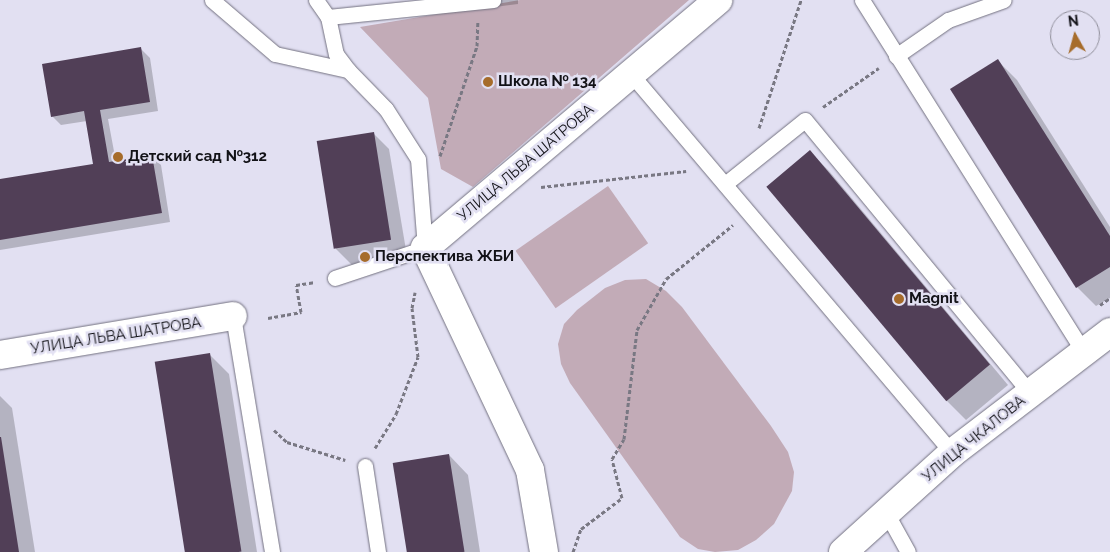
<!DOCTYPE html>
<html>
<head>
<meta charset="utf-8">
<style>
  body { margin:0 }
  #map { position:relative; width:1110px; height:552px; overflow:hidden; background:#e2e0f2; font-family:Raleway,sans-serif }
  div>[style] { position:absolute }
  .green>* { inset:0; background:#c2abb7; transform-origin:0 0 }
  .shadow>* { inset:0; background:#0003 }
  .building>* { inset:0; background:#513f57; transform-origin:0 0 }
  .path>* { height:3px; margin-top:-1.5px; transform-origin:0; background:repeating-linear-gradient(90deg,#797883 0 4px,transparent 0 6.5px) }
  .roads { filter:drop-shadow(0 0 1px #737180) drop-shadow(0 0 1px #737180) }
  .lane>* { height:15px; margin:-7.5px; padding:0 7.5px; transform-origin:7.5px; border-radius:7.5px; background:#fff }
  .street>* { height:28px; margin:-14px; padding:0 14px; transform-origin:14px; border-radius:14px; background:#fff }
  .dots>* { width:14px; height:14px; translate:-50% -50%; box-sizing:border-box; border:2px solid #e2e0f2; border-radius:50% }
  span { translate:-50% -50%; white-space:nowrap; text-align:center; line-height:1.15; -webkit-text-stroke:5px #e2e0f2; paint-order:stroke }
  .poi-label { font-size:15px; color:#121217; font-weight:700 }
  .left { translate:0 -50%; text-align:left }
  .street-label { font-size:15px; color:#121217 }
  .north { position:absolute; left:1050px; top:10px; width:50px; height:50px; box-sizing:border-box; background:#e2e0f2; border:1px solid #8f8e9a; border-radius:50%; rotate:353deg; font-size:14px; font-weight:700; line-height:20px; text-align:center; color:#121217 }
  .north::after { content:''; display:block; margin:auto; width:18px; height:22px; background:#a66c2b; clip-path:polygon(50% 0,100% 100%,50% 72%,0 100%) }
</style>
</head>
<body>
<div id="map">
  <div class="green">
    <i style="clip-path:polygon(520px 0,689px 0,473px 187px,441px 169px,428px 98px,360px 27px)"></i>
    <i style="left:608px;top:186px;width:70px;height:113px;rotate:55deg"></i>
    <i style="clip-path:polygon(646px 279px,666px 291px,682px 307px,771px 426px,788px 452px,794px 472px,792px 491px,774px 524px,756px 540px,738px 550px,715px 552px,698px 549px,680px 537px,570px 383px,561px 364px,558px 344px,564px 324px,577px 310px,605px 288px,625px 280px)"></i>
  </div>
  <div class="shadow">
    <i style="clip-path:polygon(461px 0,518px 0,518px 4px,471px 10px)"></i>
    <i style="clip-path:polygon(141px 49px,150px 58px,158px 111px,108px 119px,116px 162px,152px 156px,161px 165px,170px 222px,0 250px,0 181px,95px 165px,87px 121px,61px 125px,52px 116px)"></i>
    <i style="clip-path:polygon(998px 61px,1017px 80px,1110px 227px,1110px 298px,1096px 306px,1077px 287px)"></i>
    <i style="clip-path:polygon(374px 134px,389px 149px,407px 256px,352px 265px,336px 249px,319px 142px)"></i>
    <i style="clip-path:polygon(810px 152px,829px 171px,1008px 385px,966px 420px,947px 401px)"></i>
    <i style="clip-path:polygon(210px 355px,229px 374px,257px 552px,186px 552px)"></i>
    <i style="clip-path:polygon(0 396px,12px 408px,35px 552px,0 552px)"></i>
    <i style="clip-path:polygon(449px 455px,468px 475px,480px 552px,408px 552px)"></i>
  </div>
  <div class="building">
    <i style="clip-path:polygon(141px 47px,150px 102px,100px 110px,109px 162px,152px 155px,162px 213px,0 240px,0 179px,93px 164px,84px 111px,51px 117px,42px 64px)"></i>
    <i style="clip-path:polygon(998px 59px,1110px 236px,1110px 267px,1076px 288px,950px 89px)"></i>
    <i style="left:374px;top:132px;width:109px;height:58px;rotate:81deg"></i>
    <i style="left:810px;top:150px;width:280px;height:57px;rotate:50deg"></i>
    <i style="left:210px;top:353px;width:201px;height:56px;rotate:81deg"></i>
    <i style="clip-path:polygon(0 437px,1px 437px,19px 552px,0 552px)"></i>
    <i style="left:449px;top:454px;width:99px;height:57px;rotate:81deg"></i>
  </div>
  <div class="path">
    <i style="left:823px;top:107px;width:68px;rotate:-34.9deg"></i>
    <i style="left:759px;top:128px;width:135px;rotate:-71.8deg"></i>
    <i style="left:440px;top:156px;width:116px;rotate:-71.4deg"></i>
    <i style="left:477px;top:46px;width:25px;rotate:-88deg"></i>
    <i style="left:541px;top:187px;width:146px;rotate:-6.3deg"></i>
    <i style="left:1100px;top:305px;width:12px;rotate:-35deg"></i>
    <i style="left:268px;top:318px;width:34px;rotate:-10deg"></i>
    <i style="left:301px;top:312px;width:27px;rotate:-100deg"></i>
    <i style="left:296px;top:285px;width:18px;rotate:-9deg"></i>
    <i style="left:274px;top:430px;width:18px;rotate:43deg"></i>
    <i style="left:287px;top:442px;width:61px;rotate:17.2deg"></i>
    <i style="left:375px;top:448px;width:40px;rotate:-58deg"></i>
    <i style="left:396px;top:414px;width:61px;rotate:-68.9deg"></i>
    <i style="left:418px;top:357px;width:49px;rotate:-97deg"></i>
    <i style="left:412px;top:308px;width:16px;rotate:-79deg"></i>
    <i style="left:573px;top:552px;width:24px;rotate:-71deg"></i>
    <i style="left:581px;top:529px;width:51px;rotate:-37.1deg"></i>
    <i style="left:622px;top:498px;width:40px;rotate:-104.4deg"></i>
    <i style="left:612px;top:459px;width:23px;rotate:-59deg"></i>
    <i style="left:624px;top:439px;width:110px;rotate:-83.2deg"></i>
    <i style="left:637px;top:330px;width:59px;rotate:-60.4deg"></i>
    <i style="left:666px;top:279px;width:86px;rotate:-38.9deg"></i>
  </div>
  <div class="roads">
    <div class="lane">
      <i style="left:212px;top:0;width:83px;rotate:40.6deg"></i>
      <i style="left:275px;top:54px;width:75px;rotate:12.4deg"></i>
      <i style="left:316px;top:0;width:21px;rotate:55deg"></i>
      <i style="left:328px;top:17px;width:38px;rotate:78deg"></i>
      <i style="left:336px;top:54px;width:20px;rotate:53deg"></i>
      <i style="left:348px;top:70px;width:54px;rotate:45.7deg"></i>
      <i style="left:386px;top:109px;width:59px;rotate:57.4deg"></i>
      <i style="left:418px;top:159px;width:89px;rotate:85.5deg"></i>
      <i style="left:425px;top:248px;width:95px;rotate:161.6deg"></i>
      <i style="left:862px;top:0;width:415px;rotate:57.8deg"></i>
      <i style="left:328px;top:17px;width:166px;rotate:-5.9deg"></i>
      <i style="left:896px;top:56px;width:63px;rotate:-34.7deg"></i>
      <i style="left:948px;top:20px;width:59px;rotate:-19.7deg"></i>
      <i style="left:631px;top:74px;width:497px;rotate:49.7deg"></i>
      <i style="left:725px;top:184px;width:102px;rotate:-38.7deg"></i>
      <i style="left:805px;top:120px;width:354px;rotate:50.5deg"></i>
      <i style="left:233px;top:316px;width:239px;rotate:80.6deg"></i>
      <i style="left:365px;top:466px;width:87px;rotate:81.4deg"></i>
      <i style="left:887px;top:514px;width:43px;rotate:61.1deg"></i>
    </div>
    <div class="street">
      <i style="left:0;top:355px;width:236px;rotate:-9.5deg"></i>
      <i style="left:544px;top:552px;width:83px;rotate:-99.7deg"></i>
      <i style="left:530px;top:470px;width:246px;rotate:-115.3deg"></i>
      <i style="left:425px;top:248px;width:384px;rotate:-40.2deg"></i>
      <i style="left:843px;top:552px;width:147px;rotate:-42.2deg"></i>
      <i style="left:952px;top:453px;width:199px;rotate:-37.4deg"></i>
    </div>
  </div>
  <div class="dots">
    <i style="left:488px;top:82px;background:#a66c2b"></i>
    <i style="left:118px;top:157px;background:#a66c2b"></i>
    <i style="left:365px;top:257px;background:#a66c2b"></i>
    <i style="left:899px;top:299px;background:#a66c2b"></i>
  </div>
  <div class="poi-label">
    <span class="left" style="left:498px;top:82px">Школа № 134</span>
    <span class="left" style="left:128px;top:157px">Детский сад №312</span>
    <span class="left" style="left:375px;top:257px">Перспектива ЖБИ</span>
    <span class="left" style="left:909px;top:299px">Magnit</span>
  </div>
  <div class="street-label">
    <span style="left:526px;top:163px;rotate:-40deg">УЛИЦА ЛЬВА ШАТРОВА</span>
    <span style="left:116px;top:336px;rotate:-9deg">УЛИЦА ЛЬВА ШАТРОВА</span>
    <span style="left:974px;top:439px;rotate:-39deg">УЛИЦА ЧКАЛОВА</span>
  </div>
  <div class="north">N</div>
</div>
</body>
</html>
